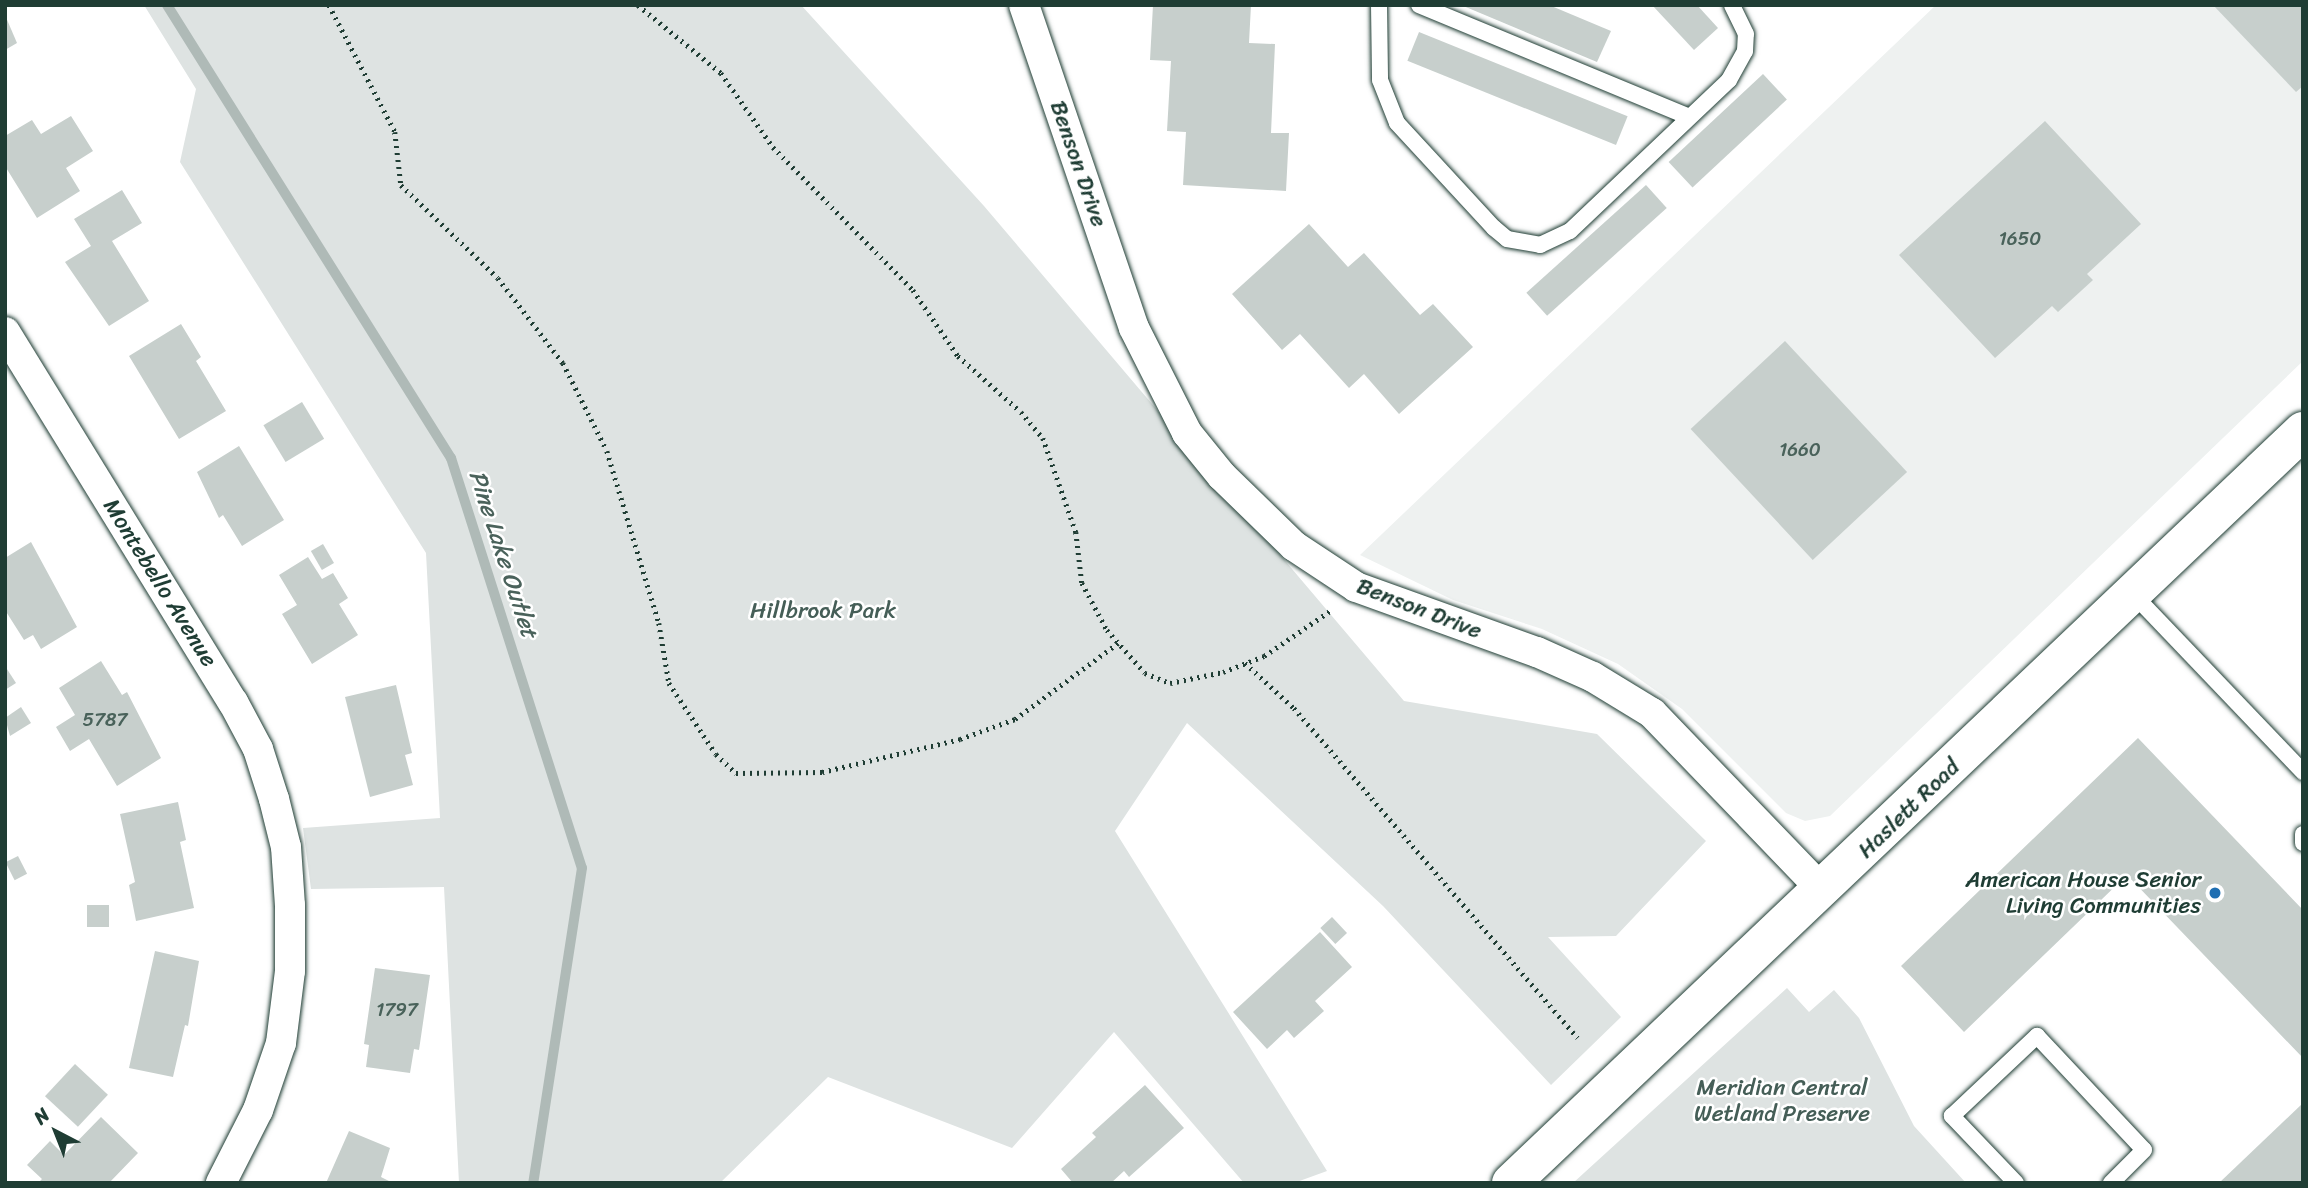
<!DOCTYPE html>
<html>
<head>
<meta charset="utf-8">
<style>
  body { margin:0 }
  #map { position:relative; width:2308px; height:1188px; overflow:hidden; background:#fff; font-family:Sriracha,sans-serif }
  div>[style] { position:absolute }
  .built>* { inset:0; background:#eef1f0 }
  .green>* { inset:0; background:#dee3e2 }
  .stream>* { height:10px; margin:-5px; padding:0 5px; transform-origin:5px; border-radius:5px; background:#afbab7 }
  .building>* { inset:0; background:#c7cfcc; transform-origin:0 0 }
  .path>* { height:4.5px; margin-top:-2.25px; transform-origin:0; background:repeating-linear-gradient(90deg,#1f3d34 0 2px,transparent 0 7px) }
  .roads { filter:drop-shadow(0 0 2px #1f3d34) drop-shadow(0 0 2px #1f3d34) }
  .lane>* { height:16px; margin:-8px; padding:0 8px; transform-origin:8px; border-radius:8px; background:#fff }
  .street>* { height:30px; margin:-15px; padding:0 15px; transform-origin:15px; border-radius:15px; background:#fff }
  .secondary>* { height:38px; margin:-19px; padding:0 19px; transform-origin:19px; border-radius:19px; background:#fff }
  .dots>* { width:19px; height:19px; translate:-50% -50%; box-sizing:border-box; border:4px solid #fff; border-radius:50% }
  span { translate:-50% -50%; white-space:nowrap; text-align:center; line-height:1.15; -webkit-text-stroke:5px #fff; paint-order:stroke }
  .number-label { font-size:19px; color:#49625a }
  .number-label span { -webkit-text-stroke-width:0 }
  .street-label { font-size:23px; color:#1f3d34 }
  .park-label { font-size:23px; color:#455e57 }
  .poi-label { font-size:23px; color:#1f3d34 }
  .right { translate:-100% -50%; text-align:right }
  .water-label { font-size:24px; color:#4a625b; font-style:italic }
  .frame { position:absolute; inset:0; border:7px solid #1f3d34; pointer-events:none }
  .north { position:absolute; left:21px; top:1097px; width:70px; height:70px; -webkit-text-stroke:5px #fff; paint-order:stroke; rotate:318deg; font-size:19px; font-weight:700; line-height:28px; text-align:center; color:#1f3d34 }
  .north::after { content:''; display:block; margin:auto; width:24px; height:32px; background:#1f3d34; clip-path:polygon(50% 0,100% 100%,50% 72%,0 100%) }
</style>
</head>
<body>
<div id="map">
  <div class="built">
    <i style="clip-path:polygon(1936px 5px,2303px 5px,2303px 361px,1830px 816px,1805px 821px,1786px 813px,1682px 709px,1618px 664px,1542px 629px,1453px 600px,1360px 555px)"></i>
  </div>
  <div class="green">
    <i style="clip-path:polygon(144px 5px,801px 5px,984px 206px,1404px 701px,1597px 734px,1706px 841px,1616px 936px,1548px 937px,1621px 1017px,1551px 1085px,1383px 906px,1187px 723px,1115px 831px,1327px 1171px,1294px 1183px,1244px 1183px,1114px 1032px,1012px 1148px,828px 1077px,720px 1183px,459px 1183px,444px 887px,311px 889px,303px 828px,440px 818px,426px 553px,180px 162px,196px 89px)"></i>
    <i style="clip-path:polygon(1787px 988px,1809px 1012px,1834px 990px,1859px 1018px,1914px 1126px,1966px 1183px,1573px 1183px)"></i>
  </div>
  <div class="stream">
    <i style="left:167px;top:5px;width:535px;rotate:57.92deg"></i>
    <i style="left:451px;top:458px;width:430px;rotate:72.3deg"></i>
    <i style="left:582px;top:868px;width:319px;rotate:98.8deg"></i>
  </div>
  <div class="building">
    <i style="clip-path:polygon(1153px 5px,1251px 5px,1249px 43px,1275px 44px,1271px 133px,1289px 133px,1286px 191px,1183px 185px,1186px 132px,1167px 131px,1171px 61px,1150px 60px)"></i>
    <i style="clip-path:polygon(1461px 5px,1549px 5px,1611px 31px,1597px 62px)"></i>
    <i style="clip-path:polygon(1652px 5px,1697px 5px,1718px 28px,1694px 50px)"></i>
    <i style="clip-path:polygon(2213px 5px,2303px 5px,2303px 86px,2296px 92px)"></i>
    <i style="clip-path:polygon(5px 15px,17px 43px,5px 50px)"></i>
    <i style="left:1419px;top:32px;width:225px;height:31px;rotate:22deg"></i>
    <i style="left:1763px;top:74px;width:35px;height:129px;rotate:47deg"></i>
    <i style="clip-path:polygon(71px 116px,93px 151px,66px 168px,80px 191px,37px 218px,5px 166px,5px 136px,32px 120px,41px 134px)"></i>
    <i style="clip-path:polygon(2045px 121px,2141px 224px,2087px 274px,2093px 280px,2058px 312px,2052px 306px,1995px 358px,1899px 255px)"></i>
    <i style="left:1646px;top:185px;width:31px;height:161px;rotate:48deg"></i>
    <i style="clip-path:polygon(122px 190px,142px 223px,112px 241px,149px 301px,109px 326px,65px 262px,91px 246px,74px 219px)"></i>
    <i style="clip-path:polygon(1309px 224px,1348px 267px,1364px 253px,1420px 315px,1433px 304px,1473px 347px,1399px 414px,1364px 374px,1349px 388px,1300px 334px,1282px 350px,1232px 294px)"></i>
    <i style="clip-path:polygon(181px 324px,201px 357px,196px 361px,226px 411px,179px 439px,129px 356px)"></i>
    <i style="left:1785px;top:341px;width:179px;height:129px;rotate:47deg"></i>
    <i style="left:302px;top:402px;width:43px;height:45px;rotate:59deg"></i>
    <i style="clip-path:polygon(239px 446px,284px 520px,242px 546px,223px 515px,219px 518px,197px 472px)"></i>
    <i style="clip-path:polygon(31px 542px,77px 627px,41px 649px,33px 635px,24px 640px,5px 610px,5px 558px)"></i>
    <i style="left:323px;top:544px;width:22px;height:14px;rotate:60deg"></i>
    <i style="clip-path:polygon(308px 557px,322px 579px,333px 573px,348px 598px,339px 604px,358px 635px,312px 664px,282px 614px,297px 605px,279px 575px)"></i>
    <i style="clip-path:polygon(101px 661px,122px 695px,127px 692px,161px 758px,117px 786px,89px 739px,70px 751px,56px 727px,75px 715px,59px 688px)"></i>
    <i style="clip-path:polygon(5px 666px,16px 683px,5px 690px)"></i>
    <i style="clip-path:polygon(396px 685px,412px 753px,405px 755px,413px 785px,370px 797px,345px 697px)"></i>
    <i style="clip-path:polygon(21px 707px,31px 723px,10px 736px,5px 718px)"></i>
    <i style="clip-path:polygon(2138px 738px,2303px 910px,2303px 1058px,2127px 875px,1964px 1032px,1901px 966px)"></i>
    <i style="clip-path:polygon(178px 802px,186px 840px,180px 842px,194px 908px,136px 921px,129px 885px,135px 882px,120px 814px)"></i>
    <i style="left:18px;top:856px;width:20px;height:14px;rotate:63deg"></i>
    <i style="left:87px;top:905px;width:22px;height:22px"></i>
    <i style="left:1332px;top:917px;width:22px;height:16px;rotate:47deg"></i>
    <i style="clip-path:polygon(1320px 932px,1352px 967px,1315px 1001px,1324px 1011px,1294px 1038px,1287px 1030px,1267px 1049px,1233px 1012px)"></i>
    <i style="clip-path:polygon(155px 951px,199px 961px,188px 1026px,185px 1025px,173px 1077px,129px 1068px)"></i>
    <i style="clip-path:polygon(375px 968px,430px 975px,419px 1050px,414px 1049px,410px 1073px,366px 1067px,369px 1045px,364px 1044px)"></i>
    <i style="left:75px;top:1064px;width:45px;height:44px;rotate:43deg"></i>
    <i style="clip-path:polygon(1145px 1085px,1184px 1128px,1129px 1177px,1124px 1171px,1111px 1183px,1073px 1183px,1061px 1169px,1096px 1137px,1092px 1133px)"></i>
    <i style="clip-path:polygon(2303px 1103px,2303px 1183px,2219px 1183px)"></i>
    <i style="clip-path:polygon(101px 1117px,138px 1153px,109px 1183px,38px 1183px,42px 1179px,27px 1165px,50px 1141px,64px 1155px)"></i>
    <i style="clip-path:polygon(349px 1131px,390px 1148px,381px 1177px,393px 1183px,326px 1183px)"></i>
  </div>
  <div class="path">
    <i style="left:329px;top:5px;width:143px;rotate:62.5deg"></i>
    <i style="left:395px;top:132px;width:53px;rotate:83.5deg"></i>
    <i style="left:401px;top:185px;width:134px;rotate:43.8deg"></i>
    <i style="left:498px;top:278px;width:107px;rotate:52.6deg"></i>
    <i style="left:563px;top:363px;width:98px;rotate:63.4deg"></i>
    <i style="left:607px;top:451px;width:180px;rotate:73.2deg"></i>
    <i style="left:659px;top:623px;width:61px;rotate:80.5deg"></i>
    <i style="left:669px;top:683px;width:85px;rotate:56.5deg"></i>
    <i style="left:716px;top:754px;width:28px;rotate:44deg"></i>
    <i style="left:736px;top:773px;width:86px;rotate:-0.7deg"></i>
    <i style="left:822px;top:772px;width:142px;rotate:-13.4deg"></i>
    <i style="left:960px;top:739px;width:59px;rotate:-20deg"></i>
    <i style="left:1015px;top:719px;width:128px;rotate:-36.4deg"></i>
    <i style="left:638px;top:5px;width:107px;rotate:39.3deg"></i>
    <i style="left:721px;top:73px;width:90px;rotate:54.9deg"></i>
    <i style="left:773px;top:147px;width:200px;rotate:45.6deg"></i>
    <i style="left:913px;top:290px;width:80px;rotate:55.7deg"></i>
    <i style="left:958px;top:356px;width:84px;rotate:41.6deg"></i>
    <i style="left:1021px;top:412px;width:34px;rotate:50deg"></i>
    <i style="left:1043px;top:438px;width:100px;rotate:70.7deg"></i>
    <i style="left:1076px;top:532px;width:51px;rotate:83.3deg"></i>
    <i style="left:1082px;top:583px;width:53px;rotate:62deg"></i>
    <i style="left:1107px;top:630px;width:57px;rotate:48.5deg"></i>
    <i style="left:1145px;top:673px;width:27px;rotate:22deg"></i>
    <i style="left:1170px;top:683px;width:54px;rotate:-11.7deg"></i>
    <i style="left:1223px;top:672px;width:44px;rotate:-21.3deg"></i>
    <i style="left:1264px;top:656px;width:83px;rotate:-34.3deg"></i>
    <i style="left:1245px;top:663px;width:67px;rotate:42.6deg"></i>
    <i style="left:1294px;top:708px;width:435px;rotate:49.3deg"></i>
  </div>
  <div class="roads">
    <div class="lane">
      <i style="left:1379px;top:5px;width:75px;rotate:89.2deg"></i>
      <i style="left:1380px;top:80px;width:46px;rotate:68.4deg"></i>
      <i style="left:1397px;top:123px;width:143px;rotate:47.3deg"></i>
      <i style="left:1494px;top:228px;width:17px;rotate:40deg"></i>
      <i style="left:1507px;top:239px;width:34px;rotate:10deg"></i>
      <i style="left:1540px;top:245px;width:33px;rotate:-25deg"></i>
      <i style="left:1570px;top:231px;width:219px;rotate:-43.5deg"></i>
      <i style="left:1729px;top:80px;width:33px;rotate:-61deg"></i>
      <i style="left:1745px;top:51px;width:17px;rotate:-87deg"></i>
      <i style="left:1746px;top:34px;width:32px;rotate:-116deg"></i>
      <i style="left:1419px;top:5px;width:292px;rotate:22.5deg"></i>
      <i style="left:2134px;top:595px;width:245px;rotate:46.3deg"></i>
      <i style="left:2303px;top:834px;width:9px;rotate:90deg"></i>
      <i style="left:2016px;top:1183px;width:93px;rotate:-133.7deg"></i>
      <i style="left:1952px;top:1116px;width:117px;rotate:-43.3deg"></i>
      <i style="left:2037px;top:1036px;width:156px;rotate:46.8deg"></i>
      <i style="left:2144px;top:1150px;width:47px;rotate:135deg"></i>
    </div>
    <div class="street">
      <i style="left:1024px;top:5px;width:341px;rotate:71.2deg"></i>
      <i style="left:1134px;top:328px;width:118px;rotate:63.2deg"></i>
      <i style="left:1187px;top:433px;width:55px;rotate:50.9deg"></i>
      <i style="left:1222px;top:476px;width:100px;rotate:44.2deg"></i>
      <i style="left:1294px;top:546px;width:74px;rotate:33.5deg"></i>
      <i style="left:1356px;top:587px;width:192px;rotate:19.8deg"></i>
      <i style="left:1537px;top:652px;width:61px;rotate:24.1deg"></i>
      <i style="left:1593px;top:677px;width:69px;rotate:31.4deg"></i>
      <i style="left:1652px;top:713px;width:247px;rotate:46.1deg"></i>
      <i style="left:5px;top:332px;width:435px;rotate:58.4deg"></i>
      <i style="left:233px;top:702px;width:53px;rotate:62deg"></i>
      <i style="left:258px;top:749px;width:52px;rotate:72.3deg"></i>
      <i style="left:274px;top:799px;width:49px;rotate:76deg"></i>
      <i style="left:286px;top:847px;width:58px;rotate:86.1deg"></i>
      <i style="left:290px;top:905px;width:66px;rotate:90deg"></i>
      <i style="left:290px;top:971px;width:73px;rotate:97.1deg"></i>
      <i style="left:281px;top:1043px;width:71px;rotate:108.9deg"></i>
      <i style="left:258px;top:1110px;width:82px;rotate:116.9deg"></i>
    </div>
    <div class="secondary">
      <i style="left:1511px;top:1183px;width:1092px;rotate:-43.52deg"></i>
    </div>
  </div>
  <div class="dots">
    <i style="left:2215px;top:893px;background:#1f6fb2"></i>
  </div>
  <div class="number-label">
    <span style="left:2020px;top:239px">1650</span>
    <span style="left:1800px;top:450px">1660</span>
    <span style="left:105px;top:720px">5787</span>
    <span style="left:397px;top:1010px">1797</span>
  </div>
  <div class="street-label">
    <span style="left:1078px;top:164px;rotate:71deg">Benson Drive</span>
    <span style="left:160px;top:583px;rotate:58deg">Montebello Avenue</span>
    <span style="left:1419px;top:609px;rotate:21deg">Benson Drive</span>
    <span style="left:1909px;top:809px;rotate:-44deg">Haslett Road</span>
  </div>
  <div class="park-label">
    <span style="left:823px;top:611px">Hillbrook Park</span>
    <span style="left:1782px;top:1101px">Meridian Central<br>Wetland Preserve</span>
  </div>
  <div class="poi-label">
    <span class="right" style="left:2201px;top:893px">American House Senior<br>Living Communities</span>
  </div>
  <div class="water-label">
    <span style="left:503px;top:554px;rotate:72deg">Pine Lake Outlet</span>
  </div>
  <div class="frame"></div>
  <div class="north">N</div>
</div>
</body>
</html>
